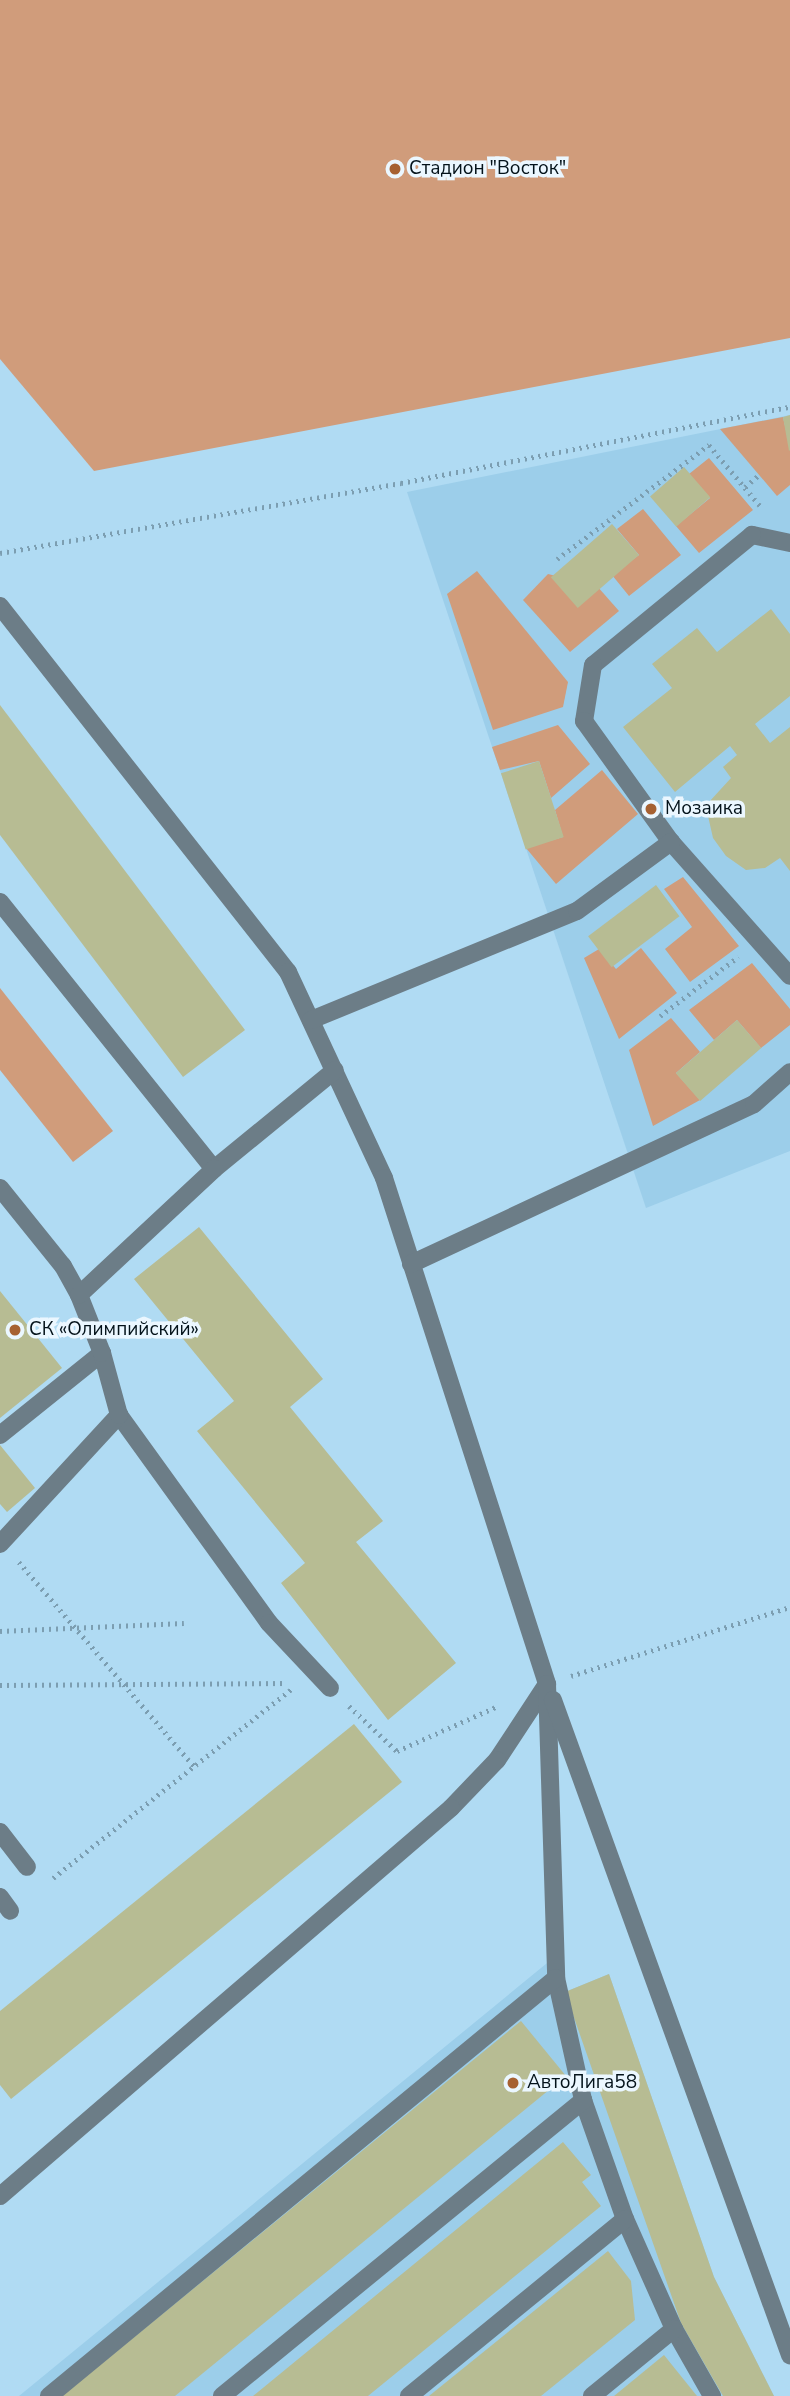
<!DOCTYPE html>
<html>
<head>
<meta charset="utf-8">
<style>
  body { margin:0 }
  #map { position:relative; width:790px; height:2396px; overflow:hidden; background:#b0dbf3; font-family:"Nunito Sans",sans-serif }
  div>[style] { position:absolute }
  .built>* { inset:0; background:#9cceea }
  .green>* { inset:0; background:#d09c7b }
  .building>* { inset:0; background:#b7bc93; transform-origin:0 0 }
  .path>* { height:4.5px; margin-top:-2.25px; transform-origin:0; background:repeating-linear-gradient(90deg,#7c9eb1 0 2px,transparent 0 7px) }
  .minor>* { height:18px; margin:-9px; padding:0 9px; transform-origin:9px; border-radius:9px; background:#6c7d87 }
  .dots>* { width:19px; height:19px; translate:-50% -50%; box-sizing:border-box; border:4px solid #ebf7ff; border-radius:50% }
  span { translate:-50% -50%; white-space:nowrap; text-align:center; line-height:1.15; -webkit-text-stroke:7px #ebf7ff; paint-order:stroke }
  .poi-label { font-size:19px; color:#03121a }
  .left { translate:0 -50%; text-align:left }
</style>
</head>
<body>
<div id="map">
  <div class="built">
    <i style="clip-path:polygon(790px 415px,790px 1151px,646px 1208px,407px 492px)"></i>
    <i style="clip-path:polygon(552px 1959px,565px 1992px,609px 1974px,714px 2277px,774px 2396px,19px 2396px)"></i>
  </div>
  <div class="green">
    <i style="clip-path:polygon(0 0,790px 0,790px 338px,94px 471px,0 359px)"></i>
    <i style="clip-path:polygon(783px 417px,790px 448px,790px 485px,777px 496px,720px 429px)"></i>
    <i style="clip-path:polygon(709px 458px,753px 510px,699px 553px,676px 526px,710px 498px,689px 474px)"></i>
    <i style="clip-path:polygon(643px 509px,681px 555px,629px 596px,612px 575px,639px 555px,617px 529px)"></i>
    <i style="clip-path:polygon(477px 571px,568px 682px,563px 707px,493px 730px,447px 594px)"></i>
    <i style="clip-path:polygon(548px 574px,597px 586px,619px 611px,570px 652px,523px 600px)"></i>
    <i style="clip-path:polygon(558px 725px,590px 764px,551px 798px,539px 761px,500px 770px,492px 747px)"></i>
    <i style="clip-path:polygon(602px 770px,638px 814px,556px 884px,526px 848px,563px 837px,555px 810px)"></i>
    <i style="clip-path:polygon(683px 877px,739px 946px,690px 982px,665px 949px,692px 927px,664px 889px)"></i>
    <i style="clip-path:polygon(641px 948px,677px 993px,619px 1039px,584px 958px,599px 949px,616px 969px)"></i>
    <i style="clip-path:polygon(752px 963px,790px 1009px,790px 1025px,761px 1048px,737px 1020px,714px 1040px,689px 1010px)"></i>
    <i style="clip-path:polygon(0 988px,113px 1131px,73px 1162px,0 1070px)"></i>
    <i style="clip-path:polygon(671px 1018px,700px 1052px,676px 1073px,700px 1100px,653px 1126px,629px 1050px)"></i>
  </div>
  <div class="building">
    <i style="clip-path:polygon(790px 415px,790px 450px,789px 451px,783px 417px)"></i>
    <i style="left:684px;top:467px;width:40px;height:45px;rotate:49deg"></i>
    <i style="left:612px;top:524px;width:41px;height:81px;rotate:49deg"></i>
    <i style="clip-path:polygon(771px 609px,790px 634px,790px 696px,755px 724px,770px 743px,790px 727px,790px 871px,780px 858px,765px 868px,746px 870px,726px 856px,713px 838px,708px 816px,709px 802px,731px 778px,723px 767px,737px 755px,730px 746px,675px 792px,623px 727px,672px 688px,652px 664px,697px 628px,717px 652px)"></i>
    <i style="clip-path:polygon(0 705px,245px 1030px,183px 1077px,0 835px)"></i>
    <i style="left:539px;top:761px;width:80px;height:40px;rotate:72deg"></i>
    <i style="left:656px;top:885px;width:39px;height:85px;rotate:53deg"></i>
    <i style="left:737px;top:1020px;width:37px;height:81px;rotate:49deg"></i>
    <i style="clip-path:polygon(199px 1227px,323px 1379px,290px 1407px,383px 1521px,356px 1542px,456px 1663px,388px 1720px,281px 1583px,305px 1563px,197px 1431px,234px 1401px,134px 1279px)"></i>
    <i style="clip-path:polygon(0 1291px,62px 1368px,0 1418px)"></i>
    <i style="clip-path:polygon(0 1445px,35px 1488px,7px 1512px,0 1504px)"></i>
    <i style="clip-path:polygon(354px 1724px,402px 1782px,11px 2099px,0 2085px,0 2011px)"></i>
    <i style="clip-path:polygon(609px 1974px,714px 2277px,774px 2396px,723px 2396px,681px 2323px,565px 1992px)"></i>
    <i style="clip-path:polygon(521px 2021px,566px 2076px,175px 2396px,62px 2396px)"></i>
    <i style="clip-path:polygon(563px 2142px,591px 2175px,582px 2182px,601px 2206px,368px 2396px,253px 2396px)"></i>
    <i style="clip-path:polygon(608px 2251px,631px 2281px,635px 2320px,541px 2396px,429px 2396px)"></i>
    <i style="clip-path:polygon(664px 2355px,697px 2396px,614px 2396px)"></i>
  </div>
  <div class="path">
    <i style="left:745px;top:487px;width:18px;rotate:-41deg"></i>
    <i style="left:0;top:553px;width:407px;rotate:-9.9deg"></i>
    <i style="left:401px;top:483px;width:396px;rotate:-11.1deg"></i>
    <i style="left:557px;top:559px;width:190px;rotate:-36.9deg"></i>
    <i style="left:709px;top:445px;width:82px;rotate:49.9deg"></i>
    <i style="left:660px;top:1016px;width:98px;rotate:-37.1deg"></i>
    <i style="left:19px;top:1562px;width:269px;rotate:49.4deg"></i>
    <i style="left:0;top:1631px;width:184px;rotate:-2.5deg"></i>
    <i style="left:571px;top:1676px;width:230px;rotate:-17.5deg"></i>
    <i style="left:0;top:1685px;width:286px;rotate:-0.4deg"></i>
    <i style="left:349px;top:1706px;width:66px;rotate:43.2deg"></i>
    <i style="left:397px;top:1751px;width:111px;rotate:-24deg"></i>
    <i style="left:53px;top:1878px;width:306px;rotate:-38.4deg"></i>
  </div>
  <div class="minor">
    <i style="left:790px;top:543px;width:39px;rotate:-168deg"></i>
    <i style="left:752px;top:535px;width:205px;rotate:140.7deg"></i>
    <i style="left:593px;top:665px;width:57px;rotate:99.1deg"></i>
    <i style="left:584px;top:721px;width:149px;rotate:54.3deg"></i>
    <i style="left:671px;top:842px;width:179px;rotate:48.4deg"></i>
    <i style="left:0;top:606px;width:466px;rotate:51.8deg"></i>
    <i style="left:288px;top:972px;width:227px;rotate:65deg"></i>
    <i style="left:384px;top:1178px;width:532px;rotate:72.14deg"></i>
    <i style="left:547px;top:1684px;width:91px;rotate:123.3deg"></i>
    <i style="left:497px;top:1760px;width:66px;rotate:133.8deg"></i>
    <i style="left:451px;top:1808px;width:595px;rotate:139.29deg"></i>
    <i style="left:0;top:902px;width:342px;rotate:51.3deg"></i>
    <i style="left:214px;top:1169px;width:156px;rotate:-39.3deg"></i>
    <i style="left:311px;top:1020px;width:287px;rotate:-22.3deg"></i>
    <i style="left:577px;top:911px;width:117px;rotate:-36.3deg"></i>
    <i style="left:0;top:1188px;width:100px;rotate:51.1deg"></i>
    <i style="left:63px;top:1266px;width:33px;rotate:61deg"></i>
    <i style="left:411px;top:1264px;width:378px;rotate:-25deg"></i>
    <i style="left:754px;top:1104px;width:48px;rotate:-41.6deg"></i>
    <i style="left:119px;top:1415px;width:256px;rotate:54.2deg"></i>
    <i style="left:269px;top:1623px;width:89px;rotate:46.8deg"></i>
    <i style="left:0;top:1435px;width:131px;rotate:-38.8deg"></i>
    <i style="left:0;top:1544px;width:176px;rotate:-47.3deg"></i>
    <i style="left:119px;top:1415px;width:64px;rotate:-105.3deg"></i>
    <i style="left:102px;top:1353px;width:62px;rotate:-111.6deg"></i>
    <i style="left:79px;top:1295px;width:185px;rotate:-43deg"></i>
    <i style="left:547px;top:1684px;width:294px;rotate:88.2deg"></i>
    <i style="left:556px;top:1978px;width:125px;rotate:77.5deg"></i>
    <i style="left:583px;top:2100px;width:126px;rotate:70.6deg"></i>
    <i style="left:625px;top:2219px;width:120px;rotate:66deg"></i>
    <i style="left:674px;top:2329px;width:77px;rotate:60.4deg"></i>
    <i style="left:553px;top:1700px;width:697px;rotate:70.11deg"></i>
    <i style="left:0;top:1832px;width:44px;rotate:52.4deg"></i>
    <i style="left:0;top:1897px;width:17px;rotate:54deg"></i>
    <i style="left:49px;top:2396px;width:657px;rotate:-39.5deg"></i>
    <i style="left:222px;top:2396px;width:467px;rotate:-39.3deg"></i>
    <i style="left:409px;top:2396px;width:279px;rotate:-39.3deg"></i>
    <i style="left:592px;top:2396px;width:106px;rotate:-39.3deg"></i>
  </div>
  <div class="dots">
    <i style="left:395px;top:169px;background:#a66132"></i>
    <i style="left:651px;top:809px;background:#a66132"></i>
    <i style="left:15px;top:1330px;background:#a66132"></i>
    <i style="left:513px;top:2083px;background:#a66132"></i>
  </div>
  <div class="poi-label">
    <span class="left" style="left:409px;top:169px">Стадион "Восток"</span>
    <span class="left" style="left:665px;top:809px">Мозаика</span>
    <span class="left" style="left:29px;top:1330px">СК «Олимпийский»</span>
    <span class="left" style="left:527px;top:2083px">АвтоЛига58</span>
  </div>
</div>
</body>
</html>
